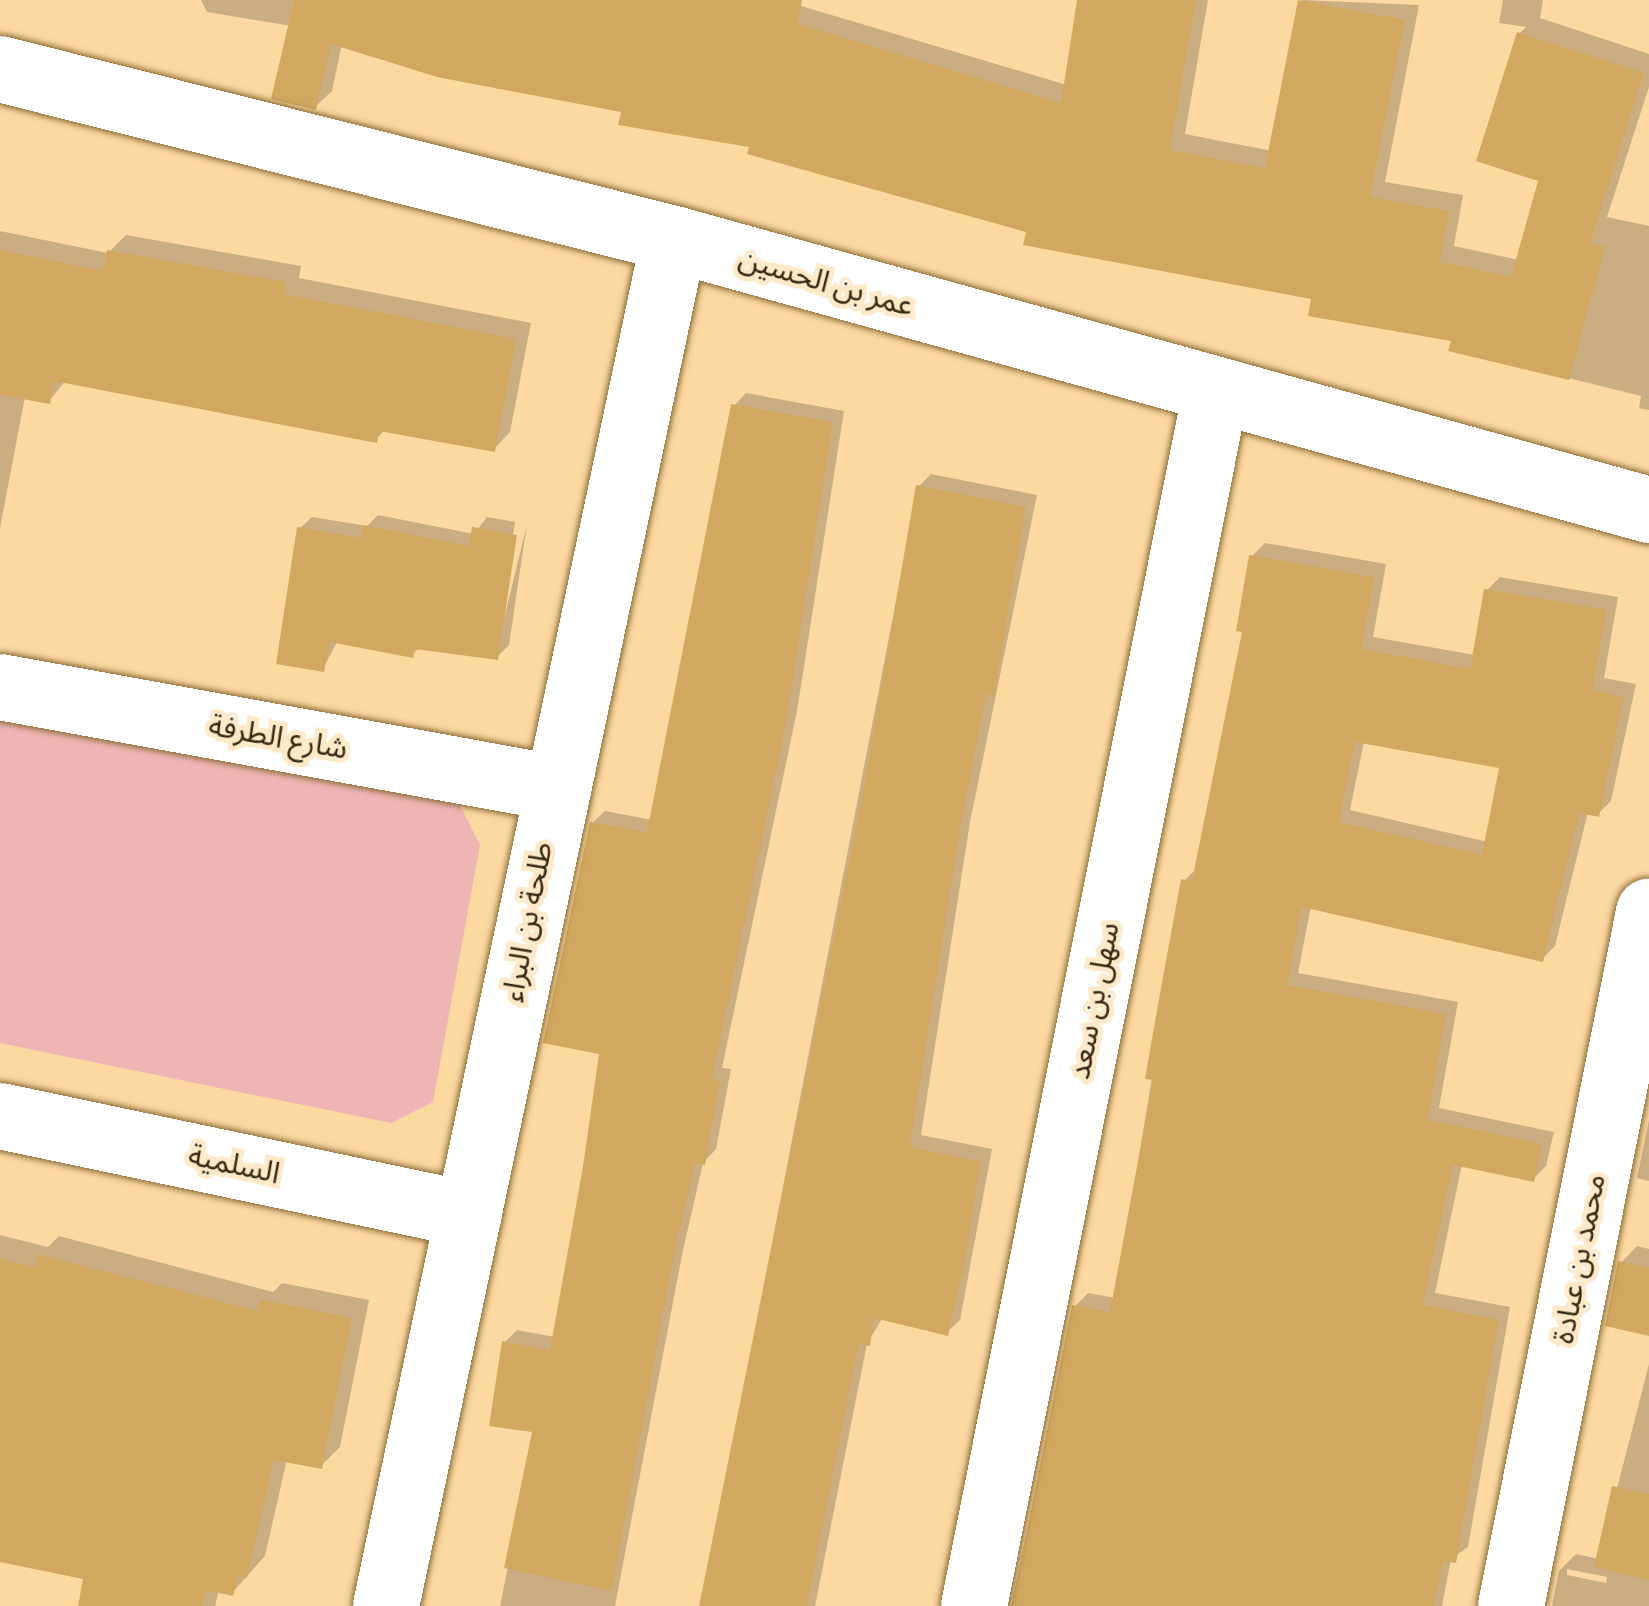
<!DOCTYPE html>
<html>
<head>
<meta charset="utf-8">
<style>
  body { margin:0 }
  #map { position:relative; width:1649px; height:1606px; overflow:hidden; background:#fdd9a2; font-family:Signika,"Noto Sans Arabic",sans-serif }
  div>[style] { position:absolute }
  .green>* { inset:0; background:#efb5b5 }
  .shadow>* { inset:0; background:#0003 }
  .building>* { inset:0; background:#d2a861 }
  .roads { filter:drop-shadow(0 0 3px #8c6c38) drop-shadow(0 0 3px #8c6c38) }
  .minor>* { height:66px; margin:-33px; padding:0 33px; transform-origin:33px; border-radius:33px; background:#fff }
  span { translate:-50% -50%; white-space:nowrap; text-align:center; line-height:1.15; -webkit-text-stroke:10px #fee9c9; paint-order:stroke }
  .street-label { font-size:30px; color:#352812 }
</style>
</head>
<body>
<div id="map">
  <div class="green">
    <i style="clip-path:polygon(0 706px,454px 793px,480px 845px,433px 1102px,391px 1123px,0 1043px)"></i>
  </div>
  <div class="shadow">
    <i style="clip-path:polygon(201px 0,781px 0,1067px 85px,1080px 0,1208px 0,1185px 134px,1272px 151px,1302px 0,1419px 5px,1385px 182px,1463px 195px,1454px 246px,1519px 260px,1541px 179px,1520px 33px,1526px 27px,1499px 23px,1503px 0,1543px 0,1540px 18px,1649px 54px,1649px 87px,1607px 217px,1649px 226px,1649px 410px,1639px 408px,1641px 396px,1452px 349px,1454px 338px,1315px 296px,1030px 230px,624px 109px,342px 44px,332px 91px,315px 107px,291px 26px,207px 12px)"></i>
    <i style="clip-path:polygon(0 231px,108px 253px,126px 235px,301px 266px,299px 278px,531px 323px,510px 432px,494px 449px,386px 429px,376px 439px,66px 380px,49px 401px,25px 397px,0 528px)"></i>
    <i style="clip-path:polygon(746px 393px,844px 411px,797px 711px,722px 1068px,731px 1069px,716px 1149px,703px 1163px,682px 1255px,615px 1606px,500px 1606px,536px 1430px,505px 1342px,517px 1330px,555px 1337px,602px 1052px,592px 823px,605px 811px,652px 820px,734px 406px)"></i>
    <i style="clip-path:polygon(931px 474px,1037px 495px,970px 822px,921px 1135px,992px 1149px,960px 1320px,947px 1332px,883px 1317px,867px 1344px,815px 1606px,702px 1606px,918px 487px)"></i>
    <i style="clip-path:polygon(378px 515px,474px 534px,487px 517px,515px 522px,497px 648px,527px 524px,509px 645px,497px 657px,421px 646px,412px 655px,338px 640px,323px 669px,300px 528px,312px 517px,367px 526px)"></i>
    <i style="clip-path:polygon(evenodd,1265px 543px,1386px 564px,1373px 637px,1475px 655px,1487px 590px,1500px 577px,1618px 597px,1604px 678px,1636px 684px,1611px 801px,1598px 814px,1588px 812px,1555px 946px,1542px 959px,1311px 906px,1298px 973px,1458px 1002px,1439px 1108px,1554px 1132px,1546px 1166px,1533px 1179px,1462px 1164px,1435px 1293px,1510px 1307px,1468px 1547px,1451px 1559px,1442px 1606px,1011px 1606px,1075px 1306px,1088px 1293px,1116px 1298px,1184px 881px,1198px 867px,1246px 629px,1252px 556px,1265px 543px,1364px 741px,1503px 766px,1488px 842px,1350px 810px,1364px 741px)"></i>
    <i style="clip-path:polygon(1649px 1120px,1649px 1181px,1637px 1178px)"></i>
    <i style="clip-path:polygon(0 1235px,48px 1247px,59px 1236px,273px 1292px,282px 1283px,369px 1300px,340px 1447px,321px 1466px,287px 1459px,265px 1556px,232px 1593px,219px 1590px,215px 1606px,81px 1606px,87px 1577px,0 1559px)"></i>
    <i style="clip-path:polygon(1637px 1246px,1649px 1249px,1649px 1333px,1621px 1263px)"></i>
    <i style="clip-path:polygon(evenodd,1649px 1364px,1649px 1606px,1552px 1606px,1559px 1571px,1576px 1554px,1599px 1559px,1649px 1364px,1567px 1569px,1607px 1577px,1606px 1583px,1567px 1575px,1567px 1569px)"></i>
  </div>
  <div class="building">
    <i style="clip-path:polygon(294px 0,802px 0,798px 24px,1061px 103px,1077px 0,1196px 0,1170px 150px,1265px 168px,1298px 0,1405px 20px,1370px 197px,1449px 211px,1440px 262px,1511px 277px,1538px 181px,1476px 161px,1517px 32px,1644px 73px,1590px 243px,1605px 247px,1569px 380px,1448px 351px,1451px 341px,1308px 316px,1311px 299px,1023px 245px,1026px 232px,747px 154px,749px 147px,618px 125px,621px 112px,437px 77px,331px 44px,316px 110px,271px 99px)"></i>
    <i style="clip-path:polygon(0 250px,103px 271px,107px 250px,286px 282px,284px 294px,516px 339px,495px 452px,379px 431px,377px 443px,54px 381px,50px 404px,0 395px)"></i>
    <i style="clip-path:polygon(731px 404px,833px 422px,786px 725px,712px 1079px,720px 1081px,705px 1165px,695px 1163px,671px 1270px,612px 1591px,504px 1568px,532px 1432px,489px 1426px,502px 1341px,550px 1350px,583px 1167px,599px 1054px,543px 1043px,590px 822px,647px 832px)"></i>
    <i style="clip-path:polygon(916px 485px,1026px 507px,994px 696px,986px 694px,959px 837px,910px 1147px,981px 1162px,964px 1266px,948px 1336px,874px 1318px,870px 1346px,859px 1344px,807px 1606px,699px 1606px,864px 788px)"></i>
    <i style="clip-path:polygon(363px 525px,469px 546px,472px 527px,517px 535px,498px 660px,415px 649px,413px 658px,330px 642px,324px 672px,276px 664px,297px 527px,361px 538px)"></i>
    <i style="clip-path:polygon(evenodd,1249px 555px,1374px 577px,1362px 649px,1470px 669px,1484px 589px,1607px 610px,1592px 690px,1624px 697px,1599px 817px,1579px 813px,1543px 962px,1302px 907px,1287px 985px,1446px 1014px,1428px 1120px,1543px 1144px,1534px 1182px,1453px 1165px,1423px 1305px,1499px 1320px,1456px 1563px,1443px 1561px,1434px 1606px,1012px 1606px,1072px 1305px,1110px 1312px,1153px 1080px,1145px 1079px,1159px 999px,1181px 879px,1192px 881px,1242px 632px,1236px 631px,1249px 555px,1355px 742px,1499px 768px,1482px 855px,1339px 822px,1355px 742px)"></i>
    <i style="clip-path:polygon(37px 1254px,258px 1311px,261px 1300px,352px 1318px,322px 1469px,274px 1460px,247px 1578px,238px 1576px,233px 1596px,206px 1590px,202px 1606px,78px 1606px,83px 1579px,0 1562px,0 1259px,35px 1267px)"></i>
    <i style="clip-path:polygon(1618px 1261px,1649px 1268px,1649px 1336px,1605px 1326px)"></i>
    <i style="clip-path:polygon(1612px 1486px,1649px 1494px,1649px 1580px,1594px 1567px)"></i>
  </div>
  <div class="roads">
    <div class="minor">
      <i style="left:0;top:69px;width:695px;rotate:14.16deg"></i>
      <i style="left:674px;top:239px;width:1012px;rotate:15.53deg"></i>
      <i style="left:0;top:687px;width:564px;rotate:10.31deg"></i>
      <i style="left:0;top:1116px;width:479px;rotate:11.9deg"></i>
      <i style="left:386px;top:1606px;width:1397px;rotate:-78.1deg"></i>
      <i style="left:974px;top:1606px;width:1235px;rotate:-78.74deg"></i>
      <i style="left:1511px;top:1606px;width:708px;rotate:-78.75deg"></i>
    </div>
  </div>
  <div class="street-label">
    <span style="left:826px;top:283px;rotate:16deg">عمر بن الحسين</span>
    <span style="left:278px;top:738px;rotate:10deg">شارع الطرفة</span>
    <span style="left:528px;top:922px;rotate:-79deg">طلحة بن البراء</span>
    <span style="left:1095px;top:1001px;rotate:-79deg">سهل بن سعد</span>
    <span style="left:234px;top:1165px;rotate:12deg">السلمية</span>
    <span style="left:1580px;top:1259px;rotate:-79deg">محمد بن عبادة</span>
  </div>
</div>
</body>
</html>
